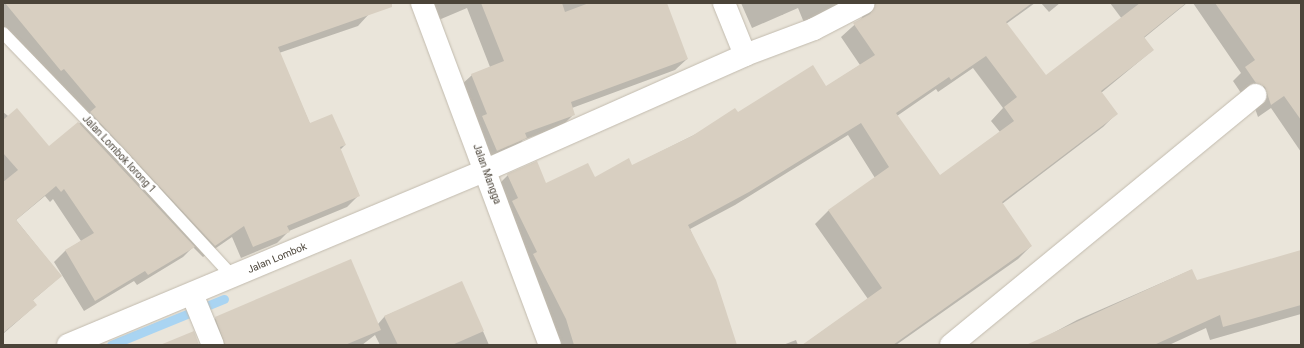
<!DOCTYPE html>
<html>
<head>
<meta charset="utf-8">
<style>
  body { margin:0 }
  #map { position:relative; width:1304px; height:348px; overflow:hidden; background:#f6f3ec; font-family:Roboto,sans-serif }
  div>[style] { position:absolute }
  .residential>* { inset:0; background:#eae5da; transform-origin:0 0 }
  .shadow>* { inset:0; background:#0003 }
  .stream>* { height:9px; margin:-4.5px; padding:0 4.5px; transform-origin:4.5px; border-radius:4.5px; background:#a9d4f2 }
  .building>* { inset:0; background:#d8cfc1 }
  .roads { filter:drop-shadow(0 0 1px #c2bbae) drop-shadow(0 0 1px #c2bbae) }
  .lane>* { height:12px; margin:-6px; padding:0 6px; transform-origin:6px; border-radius:6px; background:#fff }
  .street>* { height:22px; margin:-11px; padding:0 11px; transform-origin:11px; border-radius:11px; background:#fff }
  span { translate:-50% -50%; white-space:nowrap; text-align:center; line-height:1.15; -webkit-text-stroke:4px #fff; paint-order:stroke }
  .street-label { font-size:10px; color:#4b4439 }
  .frame { position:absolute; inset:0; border:4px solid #4b4439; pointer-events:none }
</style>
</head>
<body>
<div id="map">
  <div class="residential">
    <i style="left:3px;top:3px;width:1298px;height:342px"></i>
  </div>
  <div class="shadow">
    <i style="clip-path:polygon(3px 3px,365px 3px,369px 14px,358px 26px,279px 53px,310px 124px,345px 145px,340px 150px,359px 195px,347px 207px,289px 231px,277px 243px,241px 258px,232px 237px,203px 257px,193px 247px,183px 257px,137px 285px,134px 281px,84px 311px,54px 262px,65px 251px,81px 241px,53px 199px,50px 202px,45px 196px,16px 220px,61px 276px,32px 301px,36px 305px,3px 334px,3px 112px,49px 148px,85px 119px,49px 82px,3px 27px)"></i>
    <i style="clip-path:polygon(426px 3px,665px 3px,687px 59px,675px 70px,572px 108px,574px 114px,562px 126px,523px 140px,514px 150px,486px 162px,460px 86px,472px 75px,490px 67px,467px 8px,434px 22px)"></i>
    <i style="clip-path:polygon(evenodd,741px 3px,1035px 3px,1006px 24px,1046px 77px,1122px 19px,1110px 3px,1187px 3px,1144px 38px,1153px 50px,1101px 93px,1116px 114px,1103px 127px,1002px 204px,1031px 246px,1018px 259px,896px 345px,803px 345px,868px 299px,815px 224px,828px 211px,875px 178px,848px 135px,735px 205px,690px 229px,736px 345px,557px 345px,495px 188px,508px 175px,546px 185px,594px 178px,632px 166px,738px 113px,826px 87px,860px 65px,841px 37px,862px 18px,863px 11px,805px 25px,798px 8px,752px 28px,741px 3px,973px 68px,1003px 108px,991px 121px,1000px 132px,940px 176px,897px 116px,936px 89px,938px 92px,973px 68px)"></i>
    <i style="clip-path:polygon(1041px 3px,1060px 3px,1049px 12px)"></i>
    <i style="clip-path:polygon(1193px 3px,1301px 3px,1301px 152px,1271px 108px,1258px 117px,1252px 100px,1243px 96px,1233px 81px,1241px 73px)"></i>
    <i style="clip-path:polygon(1301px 251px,1301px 314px,1210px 340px,1206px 328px,1169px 345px,1031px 345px,1077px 320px,1191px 270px,1197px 281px)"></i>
    <i style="clip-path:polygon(462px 283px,489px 345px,380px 345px,375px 335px,362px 345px,207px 345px,202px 332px,216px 318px,378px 324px,385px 316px)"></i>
    <i style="clip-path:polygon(796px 340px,798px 345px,783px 345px)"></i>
  </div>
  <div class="stream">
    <i style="left:111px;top:345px;width:122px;rotate:-22.2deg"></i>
  </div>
  <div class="building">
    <i style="clip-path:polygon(5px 3px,392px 3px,392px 7px,278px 47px,310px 123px,332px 114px,346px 145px,340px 147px,360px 196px,287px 226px,290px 232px,253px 247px,244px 226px,215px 246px,90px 112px,96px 107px,64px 69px,61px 71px)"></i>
    <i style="clip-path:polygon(481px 3px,562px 3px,565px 12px,589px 3px,667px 3px,688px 59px,571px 102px,575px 115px,525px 133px,527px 138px,497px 151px,482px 116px,487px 114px,471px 74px,504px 61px)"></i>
    <i style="clip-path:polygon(evenodd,876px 3px,1032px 3px,1006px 22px,1046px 75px,1140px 3px,1186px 3px,1144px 37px,1154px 50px,1101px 91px,1118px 114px,1002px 202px,1032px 246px,893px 345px,802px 345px,882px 288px,828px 210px,889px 167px,861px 123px,749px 192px,688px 225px,716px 280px,737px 345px,574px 345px,566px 319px,533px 254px,537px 252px,512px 201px,518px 198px,507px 174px,537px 161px,546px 183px,588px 163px,595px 177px,629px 158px,632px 165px,692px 136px,735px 108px,738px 112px,813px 65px,826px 86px,875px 55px,853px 23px,870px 14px,876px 3px,986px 56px,1017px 97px,1004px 107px,1014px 121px,940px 175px,896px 113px,949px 77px,951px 80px,986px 56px)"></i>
    <i style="clip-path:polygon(1215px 3px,1301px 3px,1301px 120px,1284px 96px,1271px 105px,1265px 87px,1256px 83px,1245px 67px,1255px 60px)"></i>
    <i style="clip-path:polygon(17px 108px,49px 146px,78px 122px,195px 247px,148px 275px,145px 271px,95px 301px,65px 250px,94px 233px,64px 189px,61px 192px,56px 186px,16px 220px,62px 276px,33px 300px,37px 305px,3px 333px,3px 182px,18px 170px,3px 153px,3px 120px)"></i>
    <i style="clip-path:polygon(1301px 250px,1301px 305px,1223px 327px,1220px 315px,1154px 345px,1026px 345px,1192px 269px,1197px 280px)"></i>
    <i style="clip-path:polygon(351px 259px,381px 330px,345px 345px,225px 345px,215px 317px)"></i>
    <i style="clip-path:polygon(462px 281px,484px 331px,452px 345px,398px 345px,384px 316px)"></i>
    <i style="clip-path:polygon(194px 331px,199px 345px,160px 345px)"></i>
  </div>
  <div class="roads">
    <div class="lane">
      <i style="left:3px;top:33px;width:167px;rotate:46deg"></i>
      <i style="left:119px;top:153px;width:168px;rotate:47.4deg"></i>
    </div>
    <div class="street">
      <i style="left:422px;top:3px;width:365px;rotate:69.5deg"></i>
      <i style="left:724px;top:3px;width:56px;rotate:68deg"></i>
      <i style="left:192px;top:294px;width:55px;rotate:67.6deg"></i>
      <i style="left:68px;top:345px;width:453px;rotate:-22.7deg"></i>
      <i style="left:486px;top:170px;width:283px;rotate:-23.9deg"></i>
      <i style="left:745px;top:55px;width:74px;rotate:-20.6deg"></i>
      <i style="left:814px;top:29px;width:56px;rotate:-27.5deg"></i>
      <i style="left:951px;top:345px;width:394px;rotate:-39.4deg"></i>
    </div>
  </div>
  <div class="street-label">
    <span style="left:119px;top:154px;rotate:47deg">Jalan Lombok lorong 1</span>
    <span style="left:487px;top:174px;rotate:70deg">Jalan Mangga</span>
    <span style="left:277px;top:258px;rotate:-23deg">Jalan Lombok</span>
  </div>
  <div class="frame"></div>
</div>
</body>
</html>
